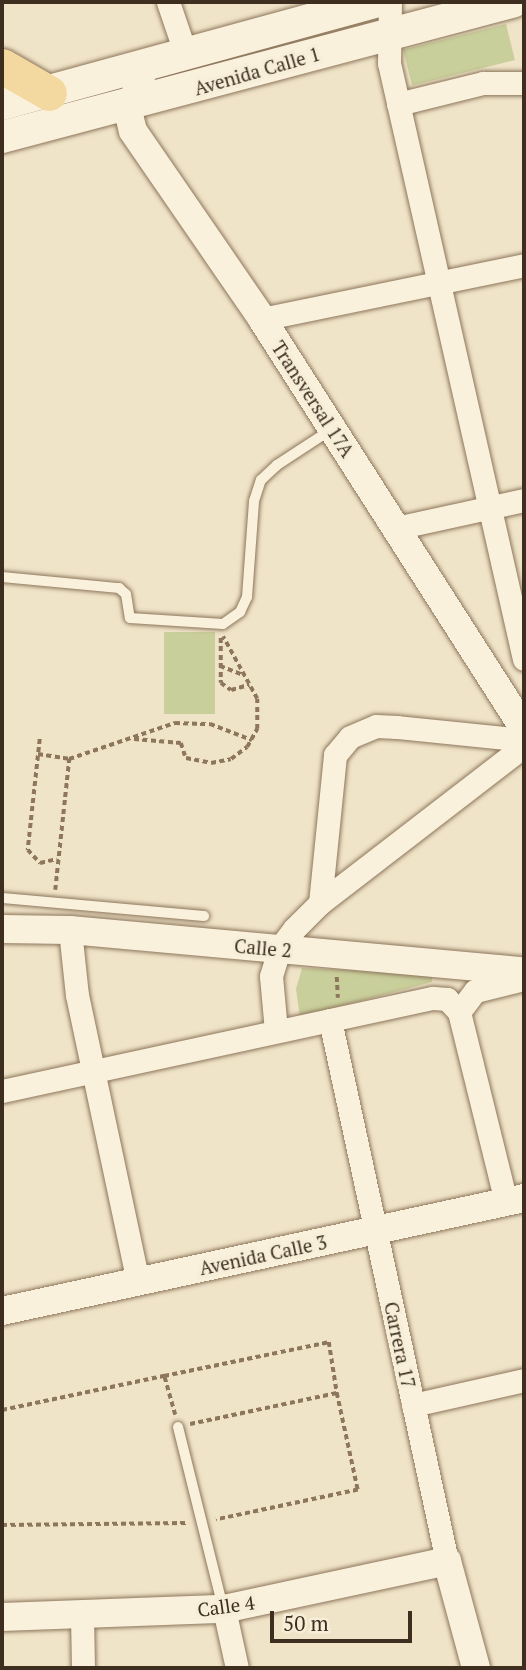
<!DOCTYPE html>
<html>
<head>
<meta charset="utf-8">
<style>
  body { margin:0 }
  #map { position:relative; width:526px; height:1670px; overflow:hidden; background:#f0e4c8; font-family:"PT Serif",serif }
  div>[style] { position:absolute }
  .green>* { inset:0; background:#c9cf9b; transform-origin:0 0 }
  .path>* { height:3.5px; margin-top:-1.75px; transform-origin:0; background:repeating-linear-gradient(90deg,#8d765c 0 5px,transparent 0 8.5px) }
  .roads { filter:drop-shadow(0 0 2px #8d765c) drop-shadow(0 0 2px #8d765c) }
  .service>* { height:10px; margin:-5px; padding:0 5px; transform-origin:5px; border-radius:5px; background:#faf1dc }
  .minor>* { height:23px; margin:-11.5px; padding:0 11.5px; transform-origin:11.5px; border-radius:11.5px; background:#faf1dc }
  .tertiary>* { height:28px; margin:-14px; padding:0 14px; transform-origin:14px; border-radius:14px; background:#faf1dc }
  .secondary>* { height:32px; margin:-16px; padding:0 16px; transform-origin:16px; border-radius:16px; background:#faf1dc }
  .primary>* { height:35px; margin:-17.5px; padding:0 17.5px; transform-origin:17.5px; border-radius:17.5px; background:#f3d9a0 }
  span { translate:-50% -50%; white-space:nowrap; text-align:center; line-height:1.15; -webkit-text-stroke:7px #f7eed8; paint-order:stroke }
  .street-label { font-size:19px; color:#3d2e20 }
  .frame { position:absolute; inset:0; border:4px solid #3d2e20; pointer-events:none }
  .scale { position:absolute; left:270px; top:1611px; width:142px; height:32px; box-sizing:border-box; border:4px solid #3d2e20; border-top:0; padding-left:9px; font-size:21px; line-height:24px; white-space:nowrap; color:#3d2e20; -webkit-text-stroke:5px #f7eed8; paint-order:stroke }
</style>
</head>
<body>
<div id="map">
  <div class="green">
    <i style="left:506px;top:24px;width:37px;height:106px;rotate:76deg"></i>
    <i style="left:164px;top:632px;width:51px;height:82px"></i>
    <i style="clip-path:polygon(302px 968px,432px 974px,432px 982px,300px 1017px,296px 989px)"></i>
  </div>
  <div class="path">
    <i style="left:221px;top:638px;width:45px;rotate:90deg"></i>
    <i style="left:221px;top:683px;width:12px;rotate:35deg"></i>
    <i style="left:231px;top:690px;width:19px;rotate:-16deg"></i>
    <i style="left:220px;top:666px;width:26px;rotate:21deg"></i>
    <i style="left:40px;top:739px;width:112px;rotate:96.2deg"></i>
    <i style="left:28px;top:850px;width:18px;rotate:47deg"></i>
    <i style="left:40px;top:863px;width:17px;rotate:-13deg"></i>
    <i style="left:134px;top:739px;width:47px;rotate:4.9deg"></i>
    <i style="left:181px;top:743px;width:16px;rotate:72deg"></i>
    <i style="left:186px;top:758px;width:25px;rotate:11deg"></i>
    <i style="left:211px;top:763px;width:20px;rotate:-11deg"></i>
    <i style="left:231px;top:759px;width:20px;rotate:-37deg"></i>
    <i style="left:247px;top:747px;width:21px;rotate:-61deg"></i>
    <i style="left:257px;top:729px;width:30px;rotate:-90deg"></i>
    <i style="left:257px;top:699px;width:71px;rotate:-118.7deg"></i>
    <i style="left:38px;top:754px;width:31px;rotate:9deg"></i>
    <i style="left:55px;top:890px;width:132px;rotate:-83.9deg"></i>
    <i style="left:69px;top:759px;width:112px;rotate:-18.8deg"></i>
    <i style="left:175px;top:723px;width:35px;rotate:2deg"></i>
    <i style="left:210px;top:724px;width:45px;rotate:20.9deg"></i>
    <i style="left:337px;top:977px;width:21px;rotate:87deg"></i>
    <i style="left:2px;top:1410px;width:166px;rotate:-11.9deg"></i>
    <i style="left:175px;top:1415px;width:41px;rotate:-105.8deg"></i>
    <i style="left:164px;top:1376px;width:168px;rotate:-11.6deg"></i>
    <i style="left:329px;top:1342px;width:52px;rotate:81.1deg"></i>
    <i style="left:190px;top:1424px;width:150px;rotate:-11.9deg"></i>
    <i style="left:337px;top:1393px;width:99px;rotate:77.8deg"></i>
    <i style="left:358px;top:1490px;width:145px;rotate:168.1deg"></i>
    <i style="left:2px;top:1525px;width:185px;rotate:-0.6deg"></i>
  </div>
  <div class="roads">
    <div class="service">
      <i style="left:2px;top:577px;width:118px;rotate:5.4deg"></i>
      <i style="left:119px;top:588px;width:9px;rotate:41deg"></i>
      <i style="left:126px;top:594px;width:24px;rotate:81deg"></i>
      <i style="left:130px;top:618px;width:93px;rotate:3.7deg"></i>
      <i style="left:223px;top:624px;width:21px;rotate:-35deg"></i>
      <i style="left:240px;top:612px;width:17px;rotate:-65deg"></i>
      <i style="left:247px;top:597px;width:96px;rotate:-85.8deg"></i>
      <i style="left:254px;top:501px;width:22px;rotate:-72deg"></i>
      <i style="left:261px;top:480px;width:22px;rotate:-43deg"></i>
      <i style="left:277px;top:465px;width:66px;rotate:-33.2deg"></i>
      <i style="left:2px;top:898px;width:203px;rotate:5.1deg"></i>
      <i style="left:178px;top:1427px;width:187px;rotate:76deg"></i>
    </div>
    <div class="minor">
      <i style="left:168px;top:2px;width:56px;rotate:71.2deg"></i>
      <i style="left:390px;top:2px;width:61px;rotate:90.9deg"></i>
      <i style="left:389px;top:63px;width:611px;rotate:77.24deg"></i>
      <i style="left:398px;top:104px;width:88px;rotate:-13.9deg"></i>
      <i style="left:483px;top:83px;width:41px"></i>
      <i style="left:262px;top:319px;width:268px;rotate:-11.6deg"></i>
      <i style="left:396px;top:528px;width:131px;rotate:-12.3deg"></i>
      <i style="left:320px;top:903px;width:149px;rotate:-84.2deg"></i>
      <i style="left:335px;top:755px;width:23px;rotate:-50deg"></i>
      <i style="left:350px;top:737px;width:28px;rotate:-23deg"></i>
      <i style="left:376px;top:726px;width:21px;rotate:3deg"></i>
      <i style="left:397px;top:727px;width:128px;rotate:5.8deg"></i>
      <i style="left:70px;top:930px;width:65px;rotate:83.9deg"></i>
      <i style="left:77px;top:995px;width:293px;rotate:78deg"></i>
      <i style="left:459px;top:1012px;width:26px;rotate:-53deg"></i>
      <i style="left:475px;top:991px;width:50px;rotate:-13.8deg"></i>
      <i style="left:330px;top:1020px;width:554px;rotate:77.8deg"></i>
      <i style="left:276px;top:1031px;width:55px;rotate:-95.2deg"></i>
      <i style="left:271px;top:976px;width:28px;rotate:-73deg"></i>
      <i style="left:279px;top:949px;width:25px;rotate:-53deg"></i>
      <i style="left:294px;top:929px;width:37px;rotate:-45deg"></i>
      <i style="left:320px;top:903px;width:257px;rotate:-37.6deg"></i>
      <i style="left:2px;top:1091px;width:441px;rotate:-12.2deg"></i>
      <i style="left:433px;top:998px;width:14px;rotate:4deg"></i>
      <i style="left:447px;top:999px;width:18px;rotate:47deg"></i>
      <i style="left:459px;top:1012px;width:196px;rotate:76.1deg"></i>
      <i style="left:413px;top:1405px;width:114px;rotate:-12.7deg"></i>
      <i style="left:224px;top:1609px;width:60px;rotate:77.6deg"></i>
      <i style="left:82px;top:1615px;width:53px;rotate:88.9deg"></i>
    </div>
    <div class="tertiary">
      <i style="left:144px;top:67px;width:50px;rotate:107.4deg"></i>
      <i style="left:129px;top:115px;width:16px;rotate:76deg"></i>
      <i style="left:133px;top:131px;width:228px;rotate:55.5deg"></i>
      <i style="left:262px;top:319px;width:486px;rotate:57.4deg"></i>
      <i style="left:2px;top:929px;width:68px;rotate:0.8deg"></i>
      <i style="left:70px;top:930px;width:456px;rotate:5.2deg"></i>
      <i style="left:2px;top:1311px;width:534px;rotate:-12.21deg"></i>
      <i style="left:2px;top:1617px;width:222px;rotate:-2.1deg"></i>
      <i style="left:224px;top:1609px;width:228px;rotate:-12.1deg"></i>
      <i style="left:447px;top:1561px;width:111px;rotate:74.8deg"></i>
    </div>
    <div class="secondary">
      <i style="left:2px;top:104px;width:388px;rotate:-15.3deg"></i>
      <i style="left:2px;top:137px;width:528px;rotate:-14.83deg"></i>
    </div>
    <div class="primary">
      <i style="left:2px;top:66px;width:54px;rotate:29.9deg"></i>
    </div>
  </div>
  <div class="street-label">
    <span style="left:257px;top:71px;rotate:-16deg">Avenida Calle 1</span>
    <span style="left:313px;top:399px;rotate:57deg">Transversal 17A</span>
    <span style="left:263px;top:948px;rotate:5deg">Calle 2</span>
    <span style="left:263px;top:1255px;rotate:-12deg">Avenida Calle 3</span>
    <span style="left:400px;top:1345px;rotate:78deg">Carrera 17</span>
    <span style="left:226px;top:1606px;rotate:-8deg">Calle 4</span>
  </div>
  <div class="frame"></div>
  <div class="scale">50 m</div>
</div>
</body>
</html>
